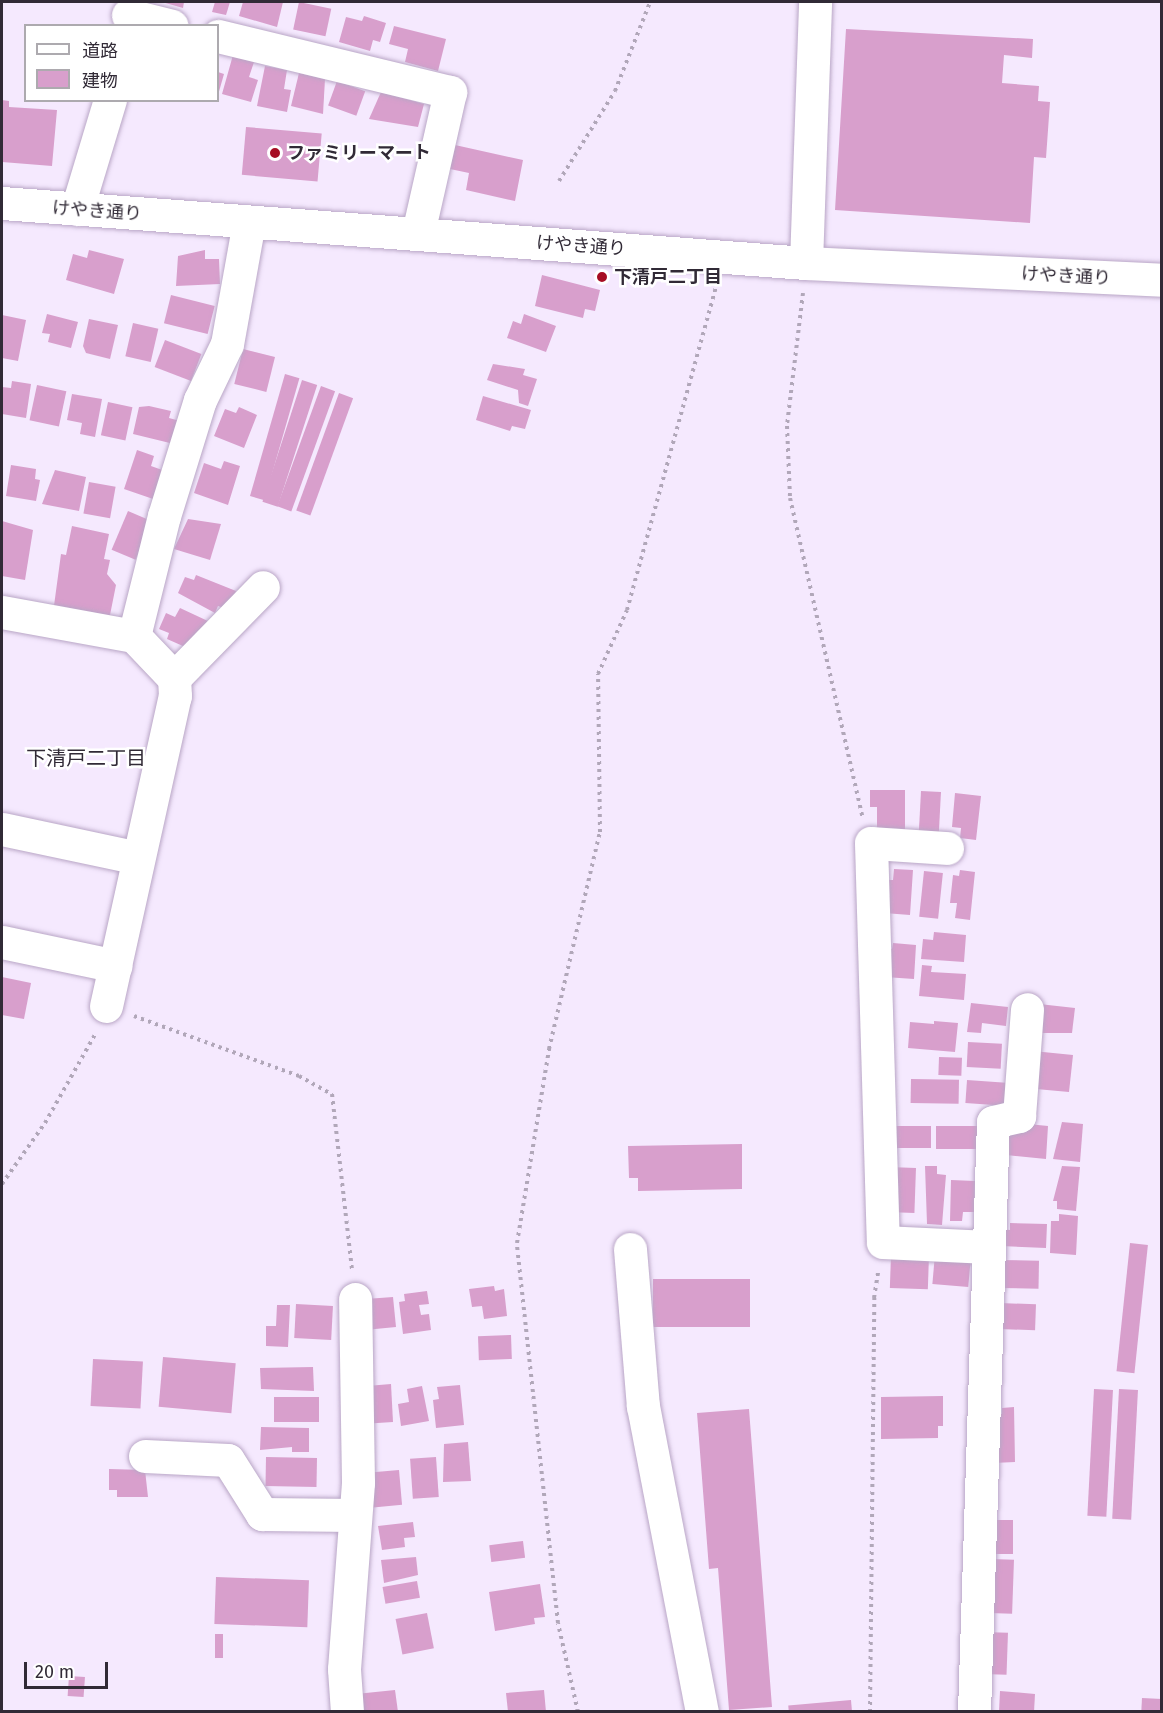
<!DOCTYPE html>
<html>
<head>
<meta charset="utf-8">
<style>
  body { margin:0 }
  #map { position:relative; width:1163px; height:1713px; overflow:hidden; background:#f5e9fe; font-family:"Fira Sans","Noto Sans JP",sans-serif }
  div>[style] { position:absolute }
  .building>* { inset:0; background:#d89fcc; transform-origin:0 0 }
  .path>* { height:4px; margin-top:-2px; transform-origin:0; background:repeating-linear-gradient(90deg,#b1a7b9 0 3px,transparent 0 7.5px) }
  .roads { filter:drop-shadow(0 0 2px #b9a6c6) drop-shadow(0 0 2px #b9a6c6) }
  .minor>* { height:33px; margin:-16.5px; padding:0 16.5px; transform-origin:16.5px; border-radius:16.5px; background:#fff }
  .dots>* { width:16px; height:16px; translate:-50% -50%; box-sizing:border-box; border:3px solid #fff; border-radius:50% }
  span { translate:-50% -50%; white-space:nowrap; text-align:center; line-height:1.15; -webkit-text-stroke:5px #fff; paint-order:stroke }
  .poi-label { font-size:18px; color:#312a36; font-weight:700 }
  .left { translate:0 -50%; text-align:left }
  .street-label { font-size:18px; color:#312a36 }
  .neighbourhood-label { font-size:20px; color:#312a36 }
  .frame { position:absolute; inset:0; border:3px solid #312a36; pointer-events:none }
  .legend { position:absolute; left:24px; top:24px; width:195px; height:78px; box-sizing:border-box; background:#fff; border:2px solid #adaaaf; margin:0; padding:8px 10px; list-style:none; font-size:18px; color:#312a36 }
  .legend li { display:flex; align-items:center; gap:12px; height:30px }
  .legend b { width:30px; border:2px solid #adaaaf }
  .scale { position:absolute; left:24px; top:1662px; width:84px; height:27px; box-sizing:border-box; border:3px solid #312a36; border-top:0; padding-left:8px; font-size:18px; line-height:21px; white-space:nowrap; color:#312a36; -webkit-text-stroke:4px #fff; paint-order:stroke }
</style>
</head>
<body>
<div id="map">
  <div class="building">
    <i style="clip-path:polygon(162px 2px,184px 2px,183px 8px)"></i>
    <i style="clip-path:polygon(215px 2px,230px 2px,226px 15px,212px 12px)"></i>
    <i style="clip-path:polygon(243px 2px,283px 2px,277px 27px,239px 16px)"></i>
    <i style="left:299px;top:2px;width:33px;height:28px;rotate:12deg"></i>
    <i style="clip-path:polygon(364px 16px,386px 23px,380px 42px,373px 40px,370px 51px,339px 42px,346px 17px,362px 21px)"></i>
    <i style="clip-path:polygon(394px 26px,446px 39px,438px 71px,405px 62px,408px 49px,389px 44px)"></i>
    <i style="clip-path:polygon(846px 29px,1033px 39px,1032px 58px,1004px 55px,1002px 83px,1039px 86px,1038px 101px,1050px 102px,1046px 158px,1034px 157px,1030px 223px,835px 210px)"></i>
    <i style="clip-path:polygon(233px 55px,254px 62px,249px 77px,258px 80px,251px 102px,222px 94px)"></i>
    <i style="clip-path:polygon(265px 66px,287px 70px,284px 89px,291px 90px,287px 112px,257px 106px)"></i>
    <i style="clip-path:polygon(218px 72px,224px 74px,218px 95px)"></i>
    <i style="clip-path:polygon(299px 73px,325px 79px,323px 114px,291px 106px)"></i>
    <i style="left:337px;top:81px;width:30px;height:26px;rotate:20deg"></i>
    <i style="clip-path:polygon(381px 92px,424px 104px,418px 127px,369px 119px)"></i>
    <i style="clip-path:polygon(2px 100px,9px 101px,9px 107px,57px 110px,52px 166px,2px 162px)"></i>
    <i style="left:246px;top:127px;width:76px;height:48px;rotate:5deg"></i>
    <i style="clip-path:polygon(455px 145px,523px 160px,515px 201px,466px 190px,469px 173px,450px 169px)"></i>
    <i style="clip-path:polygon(89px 250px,124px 259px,114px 294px,66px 280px,73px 254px,87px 258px)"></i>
    <i style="clip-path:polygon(205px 250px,205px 259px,219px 259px,220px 284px,176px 286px,178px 256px)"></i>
    <i style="clip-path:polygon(542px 275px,600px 290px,595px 311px,585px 309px,583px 318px,535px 306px)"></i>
    <i style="left:171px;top:295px;width:45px;height:29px;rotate:14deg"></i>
    <i style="clip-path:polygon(47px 314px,78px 322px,71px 348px,48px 342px,50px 334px,42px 333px)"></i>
    <i style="clip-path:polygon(524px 314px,556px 326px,546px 352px,507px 338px,513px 321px,521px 324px)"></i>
    <i style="clip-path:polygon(2px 315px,26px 320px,18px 361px,2px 358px)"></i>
    <i style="clip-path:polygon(89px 319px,118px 325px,110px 359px,86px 353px,83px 346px)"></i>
    <i style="left:133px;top:323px;width:26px;height:34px;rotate:13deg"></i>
    <i style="left:165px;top:340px;width:39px;height:29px;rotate:21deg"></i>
    <i style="left:243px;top:349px;width:33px;height:36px;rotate:14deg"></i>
    <i style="clip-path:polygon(493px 364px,525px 369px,523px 375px,537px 379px,528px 406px,519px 403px,518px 390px,487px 380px)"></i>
    <i style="left:285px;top:374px;width:15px;height:127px;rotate:16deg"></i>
    <i style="left:302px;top:380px;width:16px;height:128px;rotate:18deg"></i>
    <i style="clip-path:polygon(12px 381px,31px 384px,26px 418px,2px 414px,2px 387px,11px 388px)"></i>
    <i style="left:37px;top:385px;width:30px;height:36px;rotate:12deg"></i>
    <i style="left:321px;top:386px;width:15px;height:128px;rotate:20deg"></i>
    <i style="left:339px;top:393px;width:15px;height:125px;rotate:20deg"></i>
    <i style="clip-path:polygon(72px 394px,102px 399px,95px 437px,80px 434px,82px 423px,67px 420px)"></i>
    <i style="clip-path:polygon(483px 396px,531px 410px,525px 429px,512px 426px,510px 431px,476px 420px)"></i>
    <i style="left:108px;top:402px;width:25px;height:34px;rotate:12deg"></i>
    <i style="clip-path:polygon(149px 406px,171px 411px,169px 418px,180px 421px,174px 444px,133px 434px,139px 407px)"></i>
    <i style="clip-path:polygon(239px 407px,257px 415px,244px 448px,214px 436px,225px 409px,236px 413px)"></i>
    <i style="clip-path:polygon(137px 450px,154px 456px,151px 466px,165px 471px,156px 500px,124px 489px)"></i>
    <i style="clip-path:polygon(224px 461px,240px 466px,228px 505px,194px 493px,204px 463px,221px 469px)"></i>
    <i style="clip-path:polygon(11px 465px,36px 469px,35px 479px,40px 480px,36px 501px,6px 496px)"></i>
    <i style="clip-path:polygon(55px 470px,86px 477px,79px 511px,42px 504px)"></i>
    <i style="left:89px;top:482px;width:27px;height:32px;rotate:10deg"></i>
    <i style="left:128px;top:511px;width:26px;height:42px;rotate:23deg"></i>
    <i style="clip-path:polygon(188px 519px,221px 524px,210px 560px,174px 549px)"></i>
    <i style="clip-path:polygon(2px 521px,33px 530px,25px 580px,2px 576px)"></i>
    <i style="clip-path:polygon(72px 526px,109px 534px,104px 559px,110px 560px,107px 574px,116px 585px,108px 625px,53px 613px,61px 554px,66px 555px)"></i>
    <i style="clip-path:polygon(196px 575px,236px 591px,229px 610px,218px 606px,215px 613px,178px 593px,185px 577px,194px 580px)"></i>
    <i style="clip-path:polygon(180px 608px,210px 622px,192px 650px,167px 639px,169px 633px,159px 629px,166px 613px,175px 617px)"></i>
    <i style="clip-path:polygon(870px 790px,905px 790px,905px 829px,877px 828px,877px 807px,870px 807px)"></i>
    <i style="left:921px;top:791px;width:20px;height:43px;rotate:3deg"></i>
    <i style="clip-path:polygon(955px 793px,981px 796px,976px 840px,960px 838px,961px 828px,952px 827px)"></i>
    <i style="clip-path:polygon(894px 869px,913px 870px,910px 915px,884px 913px,886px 880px,893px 880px)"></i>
    <i style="clip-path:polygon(960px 870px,975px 872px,970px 920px,955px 918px,957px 903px,950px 903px,953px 875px,959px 876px)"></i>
    <i style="left:924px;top:871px;width:19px;height:46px;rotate:6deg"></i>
    <i style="clip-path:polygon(934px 932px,966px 935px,964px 962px,921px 959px,923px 939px,933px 940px)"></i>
    <i style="clip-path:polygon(893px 943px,916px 945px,914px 979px,885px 977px,887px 949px,892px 949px)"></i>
    <i style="clip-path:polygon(922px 965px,932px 966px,931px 972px,966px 974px,964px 1000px,919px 996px)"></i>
    <i style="clip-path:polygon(2px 977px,31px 983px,24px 1019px,2px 1015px)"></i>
    <i style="clip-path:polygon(971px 1003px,1008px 1007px,1006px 1026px,982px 1023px,981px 1033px,967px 1032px)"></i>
    <i style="clip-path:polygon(1039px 1004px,1075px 1008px,1072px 1033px,1036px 1033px)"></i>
    <i style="clip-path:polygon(934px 1021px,958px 1023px,955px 1052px,908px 1048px,910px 1022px,934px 1024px)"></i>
    <i style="left:968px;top:1042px;width:34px;height:25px;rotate:3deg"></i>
    <i style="clip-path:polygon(1033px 1051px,1073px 1055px,1069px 1092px,1036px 1089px)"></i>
    <i style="left:939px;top:1057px;width:23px;height:18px;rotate:2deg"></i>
    <i style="left:911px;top:1079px;width:48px;height:24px;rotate:1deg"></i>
    <i style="left:967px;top:1080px;width:39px;height:23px;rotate:4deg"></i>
    <i style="clip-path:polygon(1062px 1122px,1083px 1124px,1080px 1162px,1053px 1159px)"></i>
    <i style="clip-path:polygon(1028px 1124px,1048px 1126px,1046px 1159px,1006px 1155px,1008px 1135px,1027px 1132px)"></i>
    <i style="left:891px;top:1126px;width:40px;height:22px"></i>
    <i style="left:936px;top:1126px;width:41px;height:23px"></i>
    <i style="clip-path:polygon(742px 1144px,742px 1189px,638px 1191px,638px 1178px,629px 1178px,628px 1146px)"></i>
    <i style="clip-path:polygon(925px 1166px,937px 1166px,937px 1174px,946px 1175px,942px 1225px,927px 1224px)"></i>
    <i style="clip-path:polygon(1062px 1166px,1080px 1167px,1076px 1211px,1057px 1209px,1057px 1201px,1053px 1201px)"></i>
    <i style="left:889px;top:1167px;width:27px;height:45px;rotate:2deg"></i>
    <i style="clip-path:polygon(951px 1180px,975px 1181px,974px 1212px,963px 1212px,962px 1221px,950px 1221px)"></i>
    <i style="clip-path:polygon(1059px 1214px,1078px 1216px,1076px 1255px,1050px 1253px,1051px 1221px,1059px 1221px)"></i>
    <i style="clip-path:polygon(1010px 1223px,1047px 1224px,1046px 1248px,1001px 1246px,1002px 1229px,1010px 1230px)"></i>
    <i style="left:1130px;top:1243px;width:18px;height:129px;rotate:6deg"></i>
    <i style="left:935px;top:1254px;width:36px;height:30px;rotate:5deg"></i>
    <i style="left:891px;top:1255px;width:38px;height:33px;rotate:2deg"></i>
    <i style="left:1000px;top:1260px;width:39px;height:28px;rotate:1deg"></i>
    <i style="left:750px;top:1279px;width:48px;height:97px;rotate:90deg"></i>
    <i style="clip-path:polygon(494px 1286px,495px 1291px,504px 1289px,507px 1316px,484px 1319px,482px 1306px,472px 1307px,469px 1289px)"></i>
    <i style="clip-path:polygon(427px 1291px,429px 1304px,419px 1305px,421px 1315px,429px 1314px,431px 1330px,403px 1334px,399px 1302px,405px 1301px,404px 1294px)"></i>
    <i style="clip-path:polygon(393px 1297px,396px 1327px,365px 1330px,366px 1299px)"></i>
    <i style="left:1000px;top:1303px;width:36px;height:26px;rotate:2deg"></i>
    <i style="left:296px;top:1304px;width:37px;height:34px;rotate:3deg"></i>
    <i style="clip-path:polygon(277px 1305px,290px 1305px,288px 1347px,266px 1346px,266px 1326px,276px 1326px)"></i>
    <i style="left:511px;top:1335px;width:24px;height:33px;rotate:88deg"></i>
    <i style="left:163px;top:1357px;width:73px;height:50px;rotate:5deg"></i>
    <i style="left:93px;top:1359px;width:50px;height:47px;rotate:3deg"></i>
    <i style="clip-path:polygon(313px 1367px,314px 1391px,261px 1389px,260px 1368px)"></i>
    <i style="clip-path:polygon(391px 1384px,393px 1422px,362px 1424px,367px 1386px)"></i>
    <i style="clip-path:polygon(460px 1385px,464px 1425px,436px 1428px,433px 1400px,439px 1399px,437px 1387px)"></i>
    <i style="clip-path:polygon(422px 1386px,429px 1421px,401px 1426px,398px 1404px,409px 1402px,407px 1389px)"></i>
    <i style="left:1094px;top:1389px;width:19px;height:127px;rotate:3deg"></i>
    <i style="left:1119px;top:1389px;width:19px;height:130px;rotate:3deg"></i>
    <i style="clip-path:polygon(943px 1396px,943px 1426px,938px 1426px,938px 1438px,881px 1439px,881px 1397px)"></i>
    <i style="left:274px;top:1397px;width:45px;height:25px"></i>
    <i style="clip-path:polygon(1014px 1407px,1015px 1462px,993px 1463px,995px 1414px,1002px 1414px,1002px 1408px)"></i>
    <i style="clip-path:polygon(749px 1409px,772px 1707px,729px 1710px,718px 1568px,709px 1569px,697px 1413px)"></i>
    <i style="clip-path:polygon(261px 1427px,309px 1428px,309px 1452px,292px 1452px,292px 1447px,260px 1450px)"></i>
    <i style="clip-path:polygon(468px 1442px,471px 1481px,443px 1482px,444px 1444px)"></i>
    <i style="left:266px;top:1457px;width:51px;height:29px;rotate:1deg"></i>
    <i style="left:436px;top:1457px;width:40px;height:26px;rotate:86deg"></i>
    <i style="clip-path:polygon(109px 1469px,145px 1470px,148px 1497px,117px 1497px,117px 1490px,109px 1490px)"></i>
    <i style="left:399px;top:1470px;width:35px;height:29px;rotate:85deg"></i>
    <i style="left:990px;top:1520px;width:23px;height:34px"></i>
    <i style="clip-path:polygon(413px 1522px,415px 1537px,404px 1538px,405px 1547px,382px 1550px,378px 1526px)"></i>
    <i style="left:523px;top:1541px;width:17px;height:34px;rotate:83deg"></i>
    <i style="clip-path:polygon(416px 1557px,418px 1575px,384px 1583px,381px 1560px)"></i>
    <i style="left:991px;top:1559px;width:23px;height:54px;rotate:2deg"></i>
    <i style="left:216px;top:1577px;width:93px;height:47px;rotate:2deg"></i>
    <i style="left:417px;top:1581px;width:17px;height:35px;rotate:80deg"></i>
    <i style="clip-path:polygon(540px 1584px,545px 1617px,534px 1618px,535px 1624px,495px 1631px,489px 1592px)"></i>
    <i style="left:427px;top:1613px;width:36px;height:32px;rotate:79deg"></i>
    <i style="left:984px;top:1632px;width:24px;height:42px;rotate:2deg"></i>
    <i style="left:215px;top:1634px;width:8px;height:24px"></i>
    <i style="left:69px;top:1676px;width:16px;height:20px;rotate:4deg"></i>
    <i style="clip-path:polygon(395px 1690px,398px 1712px,358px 1712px,356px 1694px)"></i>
    <i style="clip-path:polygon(544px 1690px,546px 1712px,508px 1712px,506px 1693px)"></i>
    <i style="clip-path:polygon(1000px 1691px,1035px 1694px,1034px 1712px,999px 1712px)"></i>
    <i style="left:1142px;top:1698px;width:20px;height:14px;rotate:3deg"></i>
    <i style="left:851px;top:1700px;width:12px;height:63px;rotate:85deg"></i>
  </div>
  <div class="path">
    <i style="left:559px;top:181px;width:106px;rotate:-58.1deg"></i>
    <i style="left:615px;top:91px;width:96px;rotate:-68.5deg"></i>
    <i style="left:803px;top:293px;width:134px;rotate:96.9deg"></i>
    <i style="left:787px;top:426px;width:72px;rotate:87.6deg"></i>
    <i style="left:790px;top:498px;width:326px;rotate:77.2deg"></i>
    <i style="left:134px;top:1016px;width:176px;rotate:20deg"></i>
    <i style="left:299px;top:1076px;width:38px;rotate:29deg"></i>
    <i style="left:332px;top:1094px;width:176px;rotate:83.5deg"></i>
    <i style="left:2px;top:1184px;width:75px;rotate:-54.8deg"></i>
    <i style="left:45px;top:1123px;width:103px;rotate:-60.5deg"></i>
    <i style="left:578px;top:1712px;width:91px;rotate:-102.7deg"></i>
    <i style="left:558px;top:1623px;width:382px;rotate:-96.2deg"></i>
    <i style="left:517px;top:1243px;width:197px;rotate:-80.6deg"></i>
    <i style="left:549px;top:1049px;width:223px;rotate:-76.8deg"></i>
    <i style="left:600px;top:832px;width:158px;rotate:-90.7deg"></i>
    <i style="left:598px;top:674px;width:70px;rotate:-65.6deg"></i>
    <i style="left:627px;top:610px;width:336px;rotate:-74.6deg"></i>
    <i style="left:870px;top:1712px;width:414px;rotate:-89.4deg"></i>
    <i style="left:874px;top:1298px;width:26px;rotate:-81deg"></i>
  </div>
  <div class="roads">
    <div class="minor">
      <i style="left:128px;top:15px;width:45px;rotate:14deg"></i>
      <i style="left:218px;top:36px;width:239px;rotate:13.6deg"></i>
      <i style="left:450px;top:92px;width:145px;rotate:102.8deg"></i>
      <i style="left:2px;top:203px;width:806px;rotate:4.27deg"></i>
      <i style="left:806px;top:263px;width:356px;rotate:2.7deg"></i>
      <i style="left:77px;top:209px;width:114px;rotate:-73.2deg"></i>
      <i style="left:806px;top:263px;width:261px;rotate:-88deg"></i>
      <i style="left:2px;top:612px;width:134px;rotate:10.3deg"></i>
      <i style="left:134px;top:636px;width:124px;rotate:-76deg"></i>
      <i style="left:164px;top:516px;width:121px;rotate:-72.8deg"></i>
      <i style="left:200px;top:400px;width:62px;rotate:-64.3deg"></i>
      <i style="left:227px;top:344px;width:124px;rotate:-79.8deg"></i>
      <i style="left:134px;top:636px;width:58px;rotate:46.4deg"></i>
      <i style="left:174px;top:678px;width:127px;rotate:-45.6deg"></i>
      <i style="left:2px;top:829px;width:139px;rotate:12deg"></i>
      <i style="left:947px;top:848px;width:76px;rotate:-176.2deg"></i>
      <i style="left:871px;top:843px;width:399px;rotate:88.3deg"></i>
      <i style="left:883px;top:1242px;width:105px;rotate:2.7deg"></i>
      <i style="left:2px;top:942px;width:116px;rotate:11.9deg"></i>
      <i style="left:106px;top:1006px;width:318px;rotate:-77.5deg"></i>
      <i style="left:175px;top:696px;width:18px;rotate:-93deg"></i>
      <i style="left:630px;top:1249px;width:158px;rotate:85.3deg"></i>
      <i style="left:643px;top:1406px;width:312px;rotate:79.1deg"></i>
      <i style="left:145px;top:1456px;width:83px;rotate:2.8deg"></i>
      <i style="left:228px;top:1460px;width:64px;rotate:57.8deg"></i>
      <i style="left:262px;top:1514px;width:93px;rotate:0.6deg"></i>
      <i style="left:347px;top:1712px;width:43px;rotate:-94deg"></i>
      <i style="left:344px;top:1669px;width:187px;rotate:-85.7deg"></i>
      <i style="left:358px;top:1483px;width:184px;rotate:-90.9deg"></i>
      <i style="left:974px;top:1712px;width:590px;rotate:-88.16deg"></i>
      <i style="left:993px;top:1122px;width:27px;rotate:-13deg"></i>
      <i style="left:1019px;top:1116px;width:107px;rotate:-85.7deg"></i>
    </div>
  </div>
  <div class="dots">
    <i style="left:275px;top:153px;background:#a60d23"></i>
    <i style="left:602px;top:277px;background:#a60d23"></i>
  </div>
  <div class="poi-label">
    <span class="left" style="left:287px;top:153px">ファミリーマート</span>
    <span class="left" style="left:614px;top:277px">下清戸二丁目</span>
  </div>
  <div class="street-label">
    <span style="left:97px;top:211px;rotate:4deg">けやき通り</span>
    <span style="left:581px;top:246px;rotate:4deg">けやき通り</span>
    <span style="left:1066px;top:276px;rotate:3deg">けやき通り</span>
  </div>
  <div class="neighbourhood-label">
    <span style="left:86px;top:758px">下清戸二丁目</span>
  </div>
  <div class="frame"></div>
  <ul class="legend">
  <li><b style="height:8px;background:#fff"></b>道路</li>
  <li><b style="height:16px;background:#d89fcc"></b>建物</li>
  </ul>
  <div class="scale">20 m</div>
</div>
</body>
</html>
